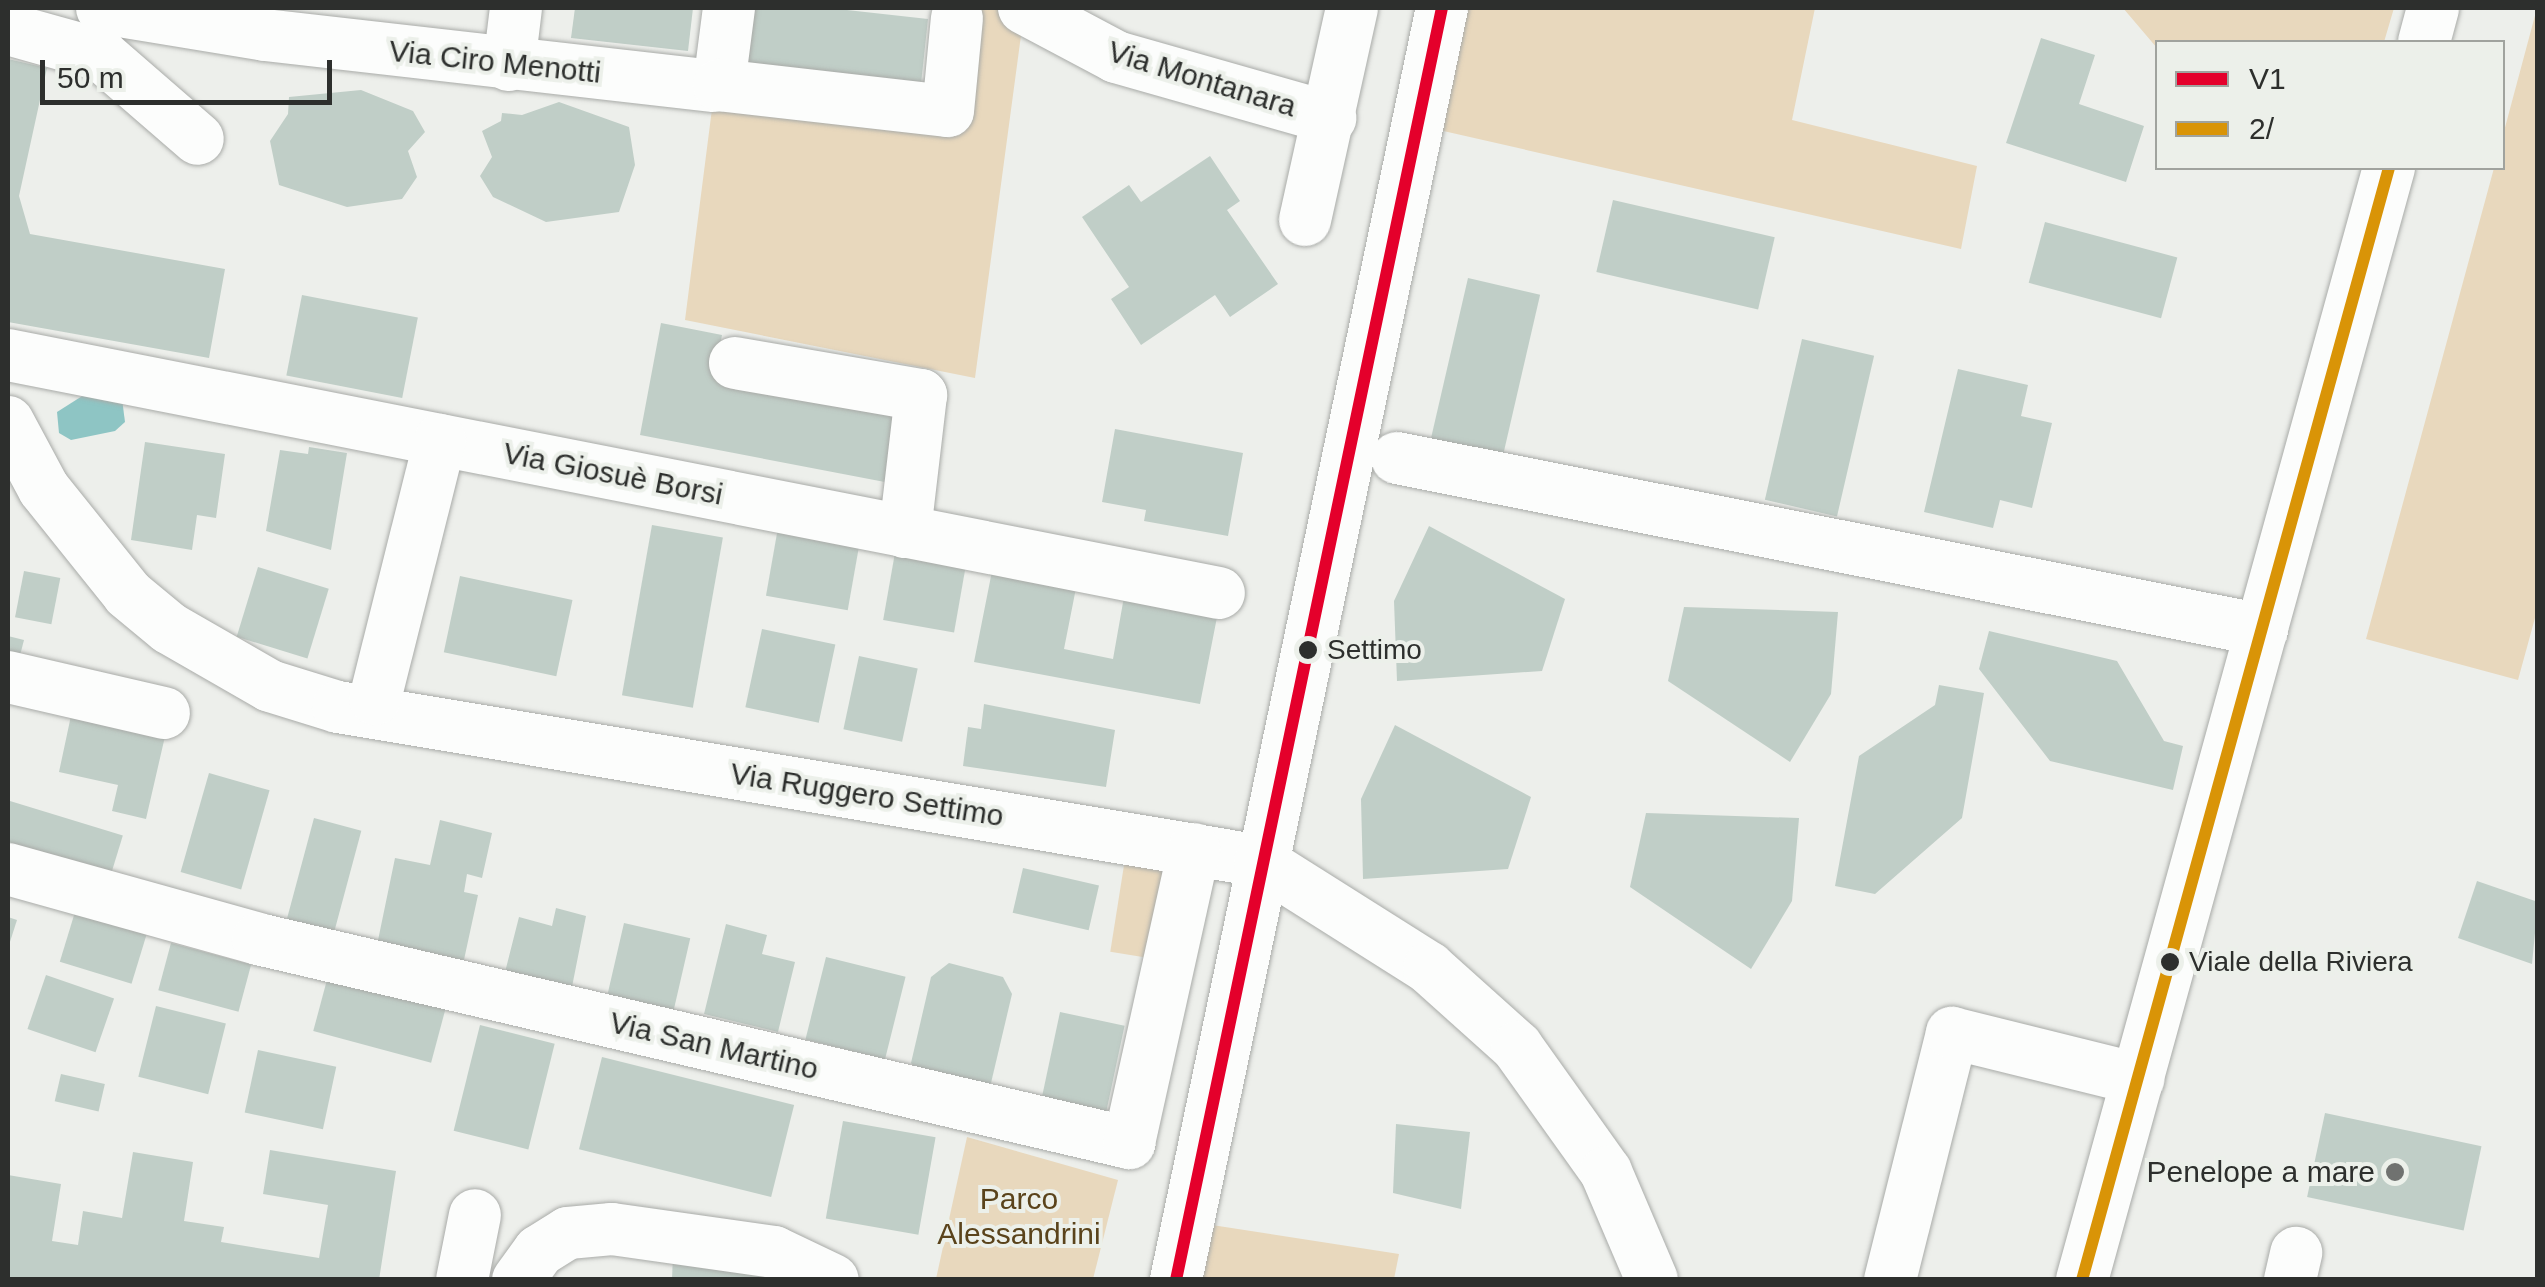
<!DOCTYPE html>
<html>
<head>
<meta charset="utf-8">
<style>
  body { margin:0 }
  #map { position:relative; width:2545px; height:1287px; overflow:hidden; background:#edefeb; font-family:Arial,sans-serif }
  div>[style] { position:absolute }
  .green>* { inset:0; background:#e8d8bd; transform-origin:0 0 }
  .water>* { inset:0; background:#8ec5c4 }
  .building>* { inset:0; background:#c0cec7; transform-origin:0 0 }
  .roads { filter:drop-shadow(0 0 2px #a9aba8) drop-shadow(0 0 2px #a9aba8) }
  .minor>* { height:52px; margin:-26px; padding:0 26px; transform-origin:26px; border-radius:26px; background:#fcfdfc }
  .bus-1>* { height:12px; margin:-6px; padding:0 6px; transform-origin:6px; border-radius:6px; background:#e4002b }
  .bus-2>* { height:12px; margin:-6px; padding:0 6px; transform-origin:6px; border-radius:6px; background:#d99407 }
  .dots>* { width:28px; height:28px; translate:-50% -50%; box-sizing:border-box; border:5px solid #ecf0ea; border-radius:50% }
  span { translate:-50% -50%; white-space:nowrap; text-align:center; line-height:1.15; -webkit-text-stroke:8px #ecf0ea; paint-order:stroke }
  .bus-label { font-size:28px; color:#2d2f2d }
  .left { translate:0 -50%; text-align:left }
  .street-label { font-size:30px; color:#2d2f2d }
  .poi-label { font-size:30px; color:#2d2f2d }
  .right { translate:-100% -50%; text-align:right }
  .park-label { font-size:30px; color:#5a431b }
  .frame { position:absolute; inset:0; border:10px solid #2d2f2d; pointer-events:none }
  .legend { position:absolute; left:2155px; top:40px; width:350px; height:130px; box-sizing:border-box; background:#ecf0ea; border:2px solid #a0a39e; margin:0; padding:12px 18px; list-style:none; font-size:30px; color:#2d2f2d }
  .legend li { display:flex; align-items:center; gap:20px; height:50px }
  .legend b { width:50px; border:2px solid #a0a39e }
  .scale { position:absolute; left:40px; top:60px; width:292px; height:45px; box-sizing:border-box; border:5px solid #2d2f2d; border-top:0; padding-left:12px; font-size:30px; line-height:35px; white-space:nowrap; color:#2d2f2d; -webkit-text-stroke:8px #ecf0ea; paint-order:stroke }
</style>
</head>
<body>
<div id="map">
  <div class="green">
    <i style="clip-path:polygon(977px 8px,997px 8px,1022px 28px,975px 378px,685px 320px,713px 101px,957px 133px)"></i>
    <i style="clip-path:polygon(1464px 8px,1815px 8px,1792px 120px,1977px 166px,1961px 249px,1439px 130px)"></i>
    <i style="clip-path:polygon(2123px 8px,2394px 8px,2384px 42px,2158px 42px,2157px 48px)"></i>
    <i style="clip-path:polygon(2537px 8px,2538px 607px,2518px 680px,2366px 639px,2494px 168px,2502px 168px,2503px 135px)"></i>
    <i style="left:1125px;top:859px;width:39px;height:94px;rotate:9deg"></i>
    <i style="clip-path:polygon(967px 1137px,1118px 1180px,1093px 1279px,936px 1279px)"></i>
    <i style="clip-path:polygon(1212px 1225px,1399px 1254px,1394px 1279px,1201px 1279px)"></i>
  </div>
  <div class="water">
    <i style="clip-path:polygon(87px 393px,122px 399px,125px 422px,115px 431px,71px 440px,59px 433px,57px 412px)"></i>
  </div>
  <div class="building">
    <i style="clip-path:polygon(575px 8px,693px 8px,688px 51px,571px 38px)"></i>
    <i style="clip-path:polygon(746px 8px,829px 8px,928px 19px,920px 93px,738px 73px)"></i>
    <i style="clip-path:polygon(2041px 38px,2095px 55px,2079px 104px,2144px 126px,2126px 182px,2006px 143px)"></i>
    <i style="clip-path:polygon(8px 59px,47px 68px,19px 196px,30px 234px,225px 269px,209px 358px,8px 322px)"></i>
    <i style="clip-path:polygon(361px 90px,413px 111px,425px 132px,408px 151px,417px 177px,402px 199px,347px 207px,279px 185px,270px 141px,288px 114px,289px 97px)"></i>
    <i style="clip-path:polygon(559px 102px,629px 127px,635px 165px,619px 212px,546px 222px,493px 197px,480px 176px,492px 157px,482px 131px,501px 121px,502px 113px,522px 115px)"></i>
    <i style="clip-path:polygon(1210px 156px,1240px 201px,1227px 210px,1278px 284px,1230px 317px,1215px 295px,1141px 345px,1111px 299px,1129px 287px,1082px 217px,1129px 185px,1141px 202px)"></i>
    <i style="left:1613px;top:200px;width:166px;height:74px;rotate:13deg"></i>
    <i style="left:2045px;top:222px;width:137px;height:63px;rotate:15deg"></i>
    <i style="left:1468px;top:278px;width:74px;height:165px;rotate:13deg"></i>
    <i style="left:302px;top:295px;width:118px;height:82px;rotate:11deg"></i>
    <i style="clip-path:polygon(661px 323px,722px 335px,715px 373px,904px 408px,890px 483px,640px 435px)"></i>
    <i style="left:1802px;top:339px;width:74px;height:165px;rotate:13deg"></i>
    <i style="clip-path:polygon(1958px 369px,2028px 385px,2021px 416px,2052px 423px,2032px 508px,2000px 500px,1993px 528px,1924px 512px)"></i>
    <i style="clip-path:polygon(1115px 429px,1243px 453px,1228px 536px,1144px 521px,1146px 510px,1102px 502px)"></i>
    <i style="clip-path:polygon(145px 442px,225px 454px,216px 518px,197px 515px,192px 550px,131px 540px)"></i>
    <i style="clip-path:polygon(309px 447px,347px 453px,331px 550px,266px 531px,280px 450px,308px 454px)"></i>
    <i style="left:779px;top:522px;width:83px;height:75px;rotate:10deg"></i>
    <i style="left:652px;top:525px;width:72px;height:173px;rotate:10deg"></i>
    <i style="clip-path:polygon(1429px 526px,1565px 599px,1542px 671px,1397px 681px,1394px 601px)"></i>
    <i style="left:896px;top:547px;width:72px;height:74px;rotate:10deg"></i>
    <i style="clip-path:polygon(993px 566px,1077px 583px,1064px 649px,1113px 659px,1125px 591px,1219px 607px,1200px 704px,974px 662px)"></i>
    <i style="left:258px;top:567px;width:74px;height:73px;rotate:17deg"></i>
    <i style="left:24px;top:571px;width:37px;height:47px;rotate:11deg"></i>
    <i style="left:460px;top:576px;width:115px;height:78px;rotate:12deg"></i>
    <i style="clip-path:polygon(1684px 607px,1838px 612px,1831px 694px,1790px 762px,1668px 681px)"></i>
    <i style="left:762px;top:629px;width:75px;height:80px;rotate:12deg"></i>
    <i style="clip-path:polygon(1989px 631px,2117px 661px,2164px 741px,2183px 746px,2173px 790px,2050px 761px,1979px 669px)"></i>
    <i style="clip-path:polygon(8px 636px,24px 640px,18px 663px,8px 660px)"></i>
    <i style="left:859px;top:656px;width:60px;height:75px;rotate:12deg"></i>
    <i style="clip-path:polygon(1939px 685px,1984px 693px,1962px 818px,1875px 894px,1835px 886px,1859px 756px,1935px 705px)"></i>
    <i style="clip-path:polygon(984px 704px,1115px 730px,1106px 787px,963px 766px,968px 727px,981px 729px)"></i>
    <i style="clip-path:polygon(72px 711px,166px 732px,146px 819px,112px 811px,118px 785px,59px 772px)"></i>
    <i style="clip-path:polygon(1395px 725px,1531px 797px,1508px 869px,1363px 879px,1361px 799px)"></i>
    <i style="left:209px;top:773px;width:63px;height:103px;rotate:16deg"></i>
    <i style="left:10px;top:801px;width:118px;height:43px;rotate:17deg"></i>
    <i style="clip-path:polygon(1646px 813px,1799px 818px,1792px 901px,1751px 969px,1630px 887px)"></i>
    <i style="left:314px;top:818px;width:49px;height:107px;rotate:15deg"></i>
    <i style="clip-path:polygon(440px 820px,492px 833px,482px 878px,467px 874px,464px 892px,478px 895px,462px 969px,376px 950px,395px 858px,430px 865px)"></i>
    <i style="left:1023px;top:868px;width:78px;height:46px;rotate:13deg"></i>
    <i style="clip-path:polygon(2477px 881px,2538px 902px,2532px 964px,2458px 938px)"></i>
    <i style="clip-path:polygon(556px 908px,586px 916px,570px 997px,503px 980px,519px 917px,552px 926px)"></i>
    <i style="left:75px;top:912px;width:75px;height:52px;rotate:17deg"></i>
    <i style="clip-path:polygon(8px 917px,17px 920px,8px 948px)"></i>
    <i style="left:624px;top:923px;width:68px;height:81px;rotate:13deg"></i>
    <i style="clip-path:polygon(726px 924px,767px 935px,762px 954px,795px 962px,778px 1032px,704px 1014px)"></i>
    <i style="left:171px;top:943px;width:83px;height:49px;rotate:15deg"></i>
    <i style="left:826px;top:957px;width:82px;height:85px;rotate:14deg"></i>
    <i style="clip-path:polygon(949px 963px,1003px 977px,1012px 994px,991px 1083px,980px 1089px,922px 1077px,911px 1063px,931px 977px)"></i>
    <i style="left:46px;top:975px;width:72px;height:57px;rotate:19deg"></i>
    <i style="left:328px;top:976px;width:122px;height:57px;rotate:15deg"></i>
    <i style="left:156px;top:1006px;width:72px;height:73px;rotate:14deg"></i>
    <i style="left:1060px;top:1012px;width:66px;height:96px;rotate:12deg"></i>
    <i style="left:480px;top:1025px;width:77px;height:109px;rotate:14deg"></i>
    <i style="left:258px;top:1050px;width:80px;height:64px;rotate:12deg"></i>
    <i style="left:602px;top:1057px;width:198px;height:95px;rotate:14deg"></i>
    <i style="left:61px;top:1074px;width:45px;height:28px;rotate:13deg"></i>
    <i style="left:2325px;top:1113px;width:160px;height:86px;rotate:12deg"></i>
    <i style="left:843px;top:1121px;width:94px;height:99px;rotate:10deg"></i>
    <i style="clip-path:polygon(1396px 1124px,1470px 1132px,1461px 1209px,1393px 1193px)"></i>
    <i style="clip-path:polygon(270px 1150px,396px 1171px,379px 1280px,8px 1280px,8px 1175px,61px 1184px,52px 1241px,78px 1245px,83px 1211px,122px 1218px,133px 1152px,193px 1162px,184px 1221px,224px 1227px,221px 1242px,319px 1258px,328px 1205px,263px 1194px)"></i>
    <i style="clip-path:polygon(673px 1254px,804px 1280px,672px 1280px)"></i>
  </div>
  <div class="roads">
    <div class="minor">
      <i style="left:102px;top:8px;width:165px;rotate:9.4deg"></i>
      <i style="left:265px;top:35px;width:450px;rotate:6.5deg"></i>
      <i style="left:729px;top:8px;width:78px;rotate:97.4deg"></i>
      <i style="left:719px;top:85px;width:230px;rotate:6.5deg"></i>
      <i style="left:948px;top:111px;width:93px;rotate:-84.5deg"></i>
      <i style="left:1024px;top:8px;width:104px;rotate:28deg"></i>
      <i style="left:1116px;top:57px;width:223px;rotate:15.9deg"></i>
      <i style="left:8px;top:29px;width:97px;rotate:15.6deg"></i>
      <i style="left:101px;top:55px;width:128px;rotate:40.9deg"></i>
      <i style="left:2424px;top:42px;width:35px;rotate:-75deg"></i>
      <i style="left:509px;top:65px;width:57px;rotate:-83deg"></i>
      <i style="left:1305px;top:220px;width:217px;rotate:-77.5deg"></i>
      <i style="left:8px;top:355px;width:1234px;rotate:11.12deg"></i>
      <i style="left:735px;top:363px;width:189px;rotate:9.8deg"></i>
      <i style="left:921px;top:395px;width:138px;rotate:96.7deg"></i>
      <i style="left:8px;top:422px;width:76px;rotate:61.8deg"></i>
      <i style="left:44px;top:489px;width:134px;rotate:51.3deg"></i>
      <i style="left:128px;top:594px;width:53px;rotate:39.7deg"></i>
      <i style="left:169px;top:628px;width:116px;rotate:29.9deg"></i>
      <i style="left:270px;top:686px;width:71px;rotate:17.2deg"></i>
      <i style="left:338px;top:707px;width:935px;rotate:9.48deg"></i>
      <i style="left:1260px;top:861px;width:200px;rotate:32.3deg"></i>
      <i style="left:1429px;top:968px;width:118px;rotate:41.9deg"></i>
      <i style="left:1517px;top:1047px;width:153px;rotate:54.5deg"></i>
      <i style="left:1606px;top:1172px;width:117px;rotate:66.9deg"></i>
      <i style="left:1397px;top:458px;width:882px;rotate:11.25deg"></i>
      <i style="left:8px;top:677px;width:160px;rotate:13deg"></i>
      <i style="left:375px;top:699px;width:267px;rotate:-75.9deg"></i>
      <i style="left:8px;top:869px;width:260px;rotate:15.6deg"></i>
      <i style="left:258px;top:939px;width:895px;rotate:13.18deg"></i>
      <i style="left:1129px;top:1143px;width:301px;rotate:-77.5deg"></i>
      <i style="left:462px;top:1280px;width:66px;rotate:-78.7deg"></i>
      <i style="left:518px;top:1280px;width:36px;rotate:-54deg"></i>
      <i style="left:539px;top:1251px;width:34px;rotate:-32deg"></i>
      <i style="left:568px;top:1233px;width:44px;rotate:-5.2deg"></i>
      <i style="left:612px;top:1229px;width:164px;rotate:8.1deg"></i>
      <i style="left:774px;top:1252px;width:65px;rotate:25.4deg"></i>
      <i style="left:1176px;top:1280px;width:1300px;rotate:-78.19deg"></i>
      <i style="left:1890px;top:1280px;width:255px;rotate:-75.9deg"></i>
      <i style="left:1952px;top:1033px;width:192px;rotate:13.9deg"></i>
      <i style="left:2082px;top:1280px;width:1154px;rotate:-74.57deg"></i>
      <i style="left:2290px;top:1280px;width:28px;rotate:-77deg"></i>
    </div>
  </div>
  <div class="bus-1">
    <i style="left:1176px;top:1280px;width:1300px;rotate:-78.19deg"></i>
  </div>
  <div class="bus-2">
    <i style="left:2082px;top:1280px;width:1154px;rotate:-74.57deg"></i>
  </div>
  <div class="dots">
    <i style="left:1308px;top:650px;background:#2d2f2d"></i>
    <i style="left:2170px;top:962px;background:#2d2f2d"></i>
    <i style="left:2395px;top:1172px;background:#707270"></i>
  </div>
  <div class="bus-label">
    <span class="left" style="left:1327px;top:650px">Settimo</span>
    <span class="left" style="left:2189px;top:962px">Viale della Riviera</span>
  </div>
  <div class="street-label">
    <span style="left:495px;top:62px;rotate:6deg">Via Ciro Menotti</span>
    <span style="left:1202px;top:79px;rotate:17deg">Via Montanara</span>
    <span style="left:613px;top:474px;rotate:11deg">Via Giosuè Borsi</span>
    <span style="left:867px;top:795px;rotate:9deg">Via Ruggero Settimo</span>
    <span style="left:714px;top:1046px;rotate:13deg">Via San Martino</span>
  </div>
  <div class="poi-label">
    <span class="right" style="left:2375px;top:1172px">Penelope a mare</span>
  </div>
  <div class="park-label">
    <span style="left:1019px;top:1216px">Parco<br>Alessandrini</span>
  </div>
  <div class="frame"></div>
  <ul class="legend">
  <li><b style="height:12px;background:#e4002b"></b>V1</li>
  <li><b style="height:12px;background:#d99407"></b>2/</li>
  </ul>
  <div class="scale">50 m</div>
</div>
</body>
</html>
